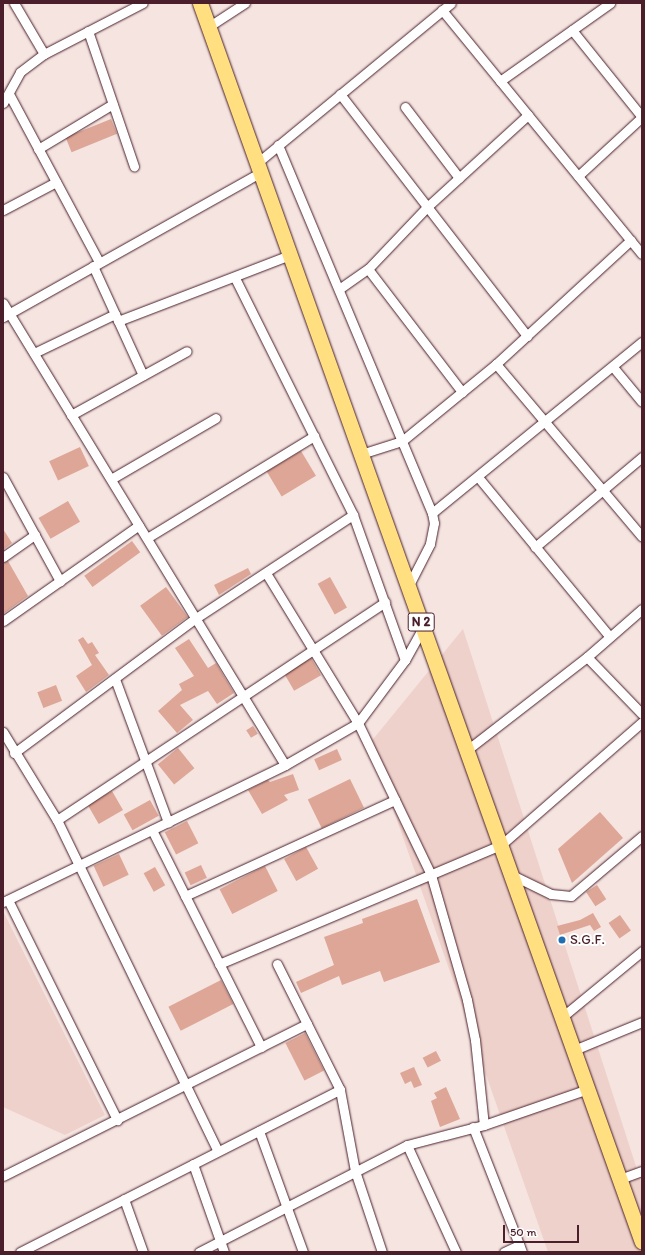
<!DOCTYPE html>
<html>
<head>
<meta charset="utf-8">
<style>
  body { margin:0 }
  #map { position:relative; width:645px; height:1255px; overflow:hidden; background:#f5e4e0; font-family:Itim,sans-serif }
  div>[style] { position:absolute }
  .built>* { inset:0; background:#eed1ca }
  .building>* { inset:0; background:#dda696; transform-origin:0 0 }
  .roads { filter:drop-shadow(0 0 1px #4a1f2b) drop-shadow(0 0 1px #4a1f2b) }
  .minor>* { height:9px; margin:-4.5px; padding:0 4.5px; transform-origin:4.5px; border-radius:4.5px; background:#fff }
  .trunk>* { height:15px; margin:-7.5px; padding:0 7.5px; transform-origin:7.5px; border-radius:7.5px; background:#ffdf80 }
  .dots>* { width:11px; height:11px; translate:-50% -50%; box-sizing:border-box; border:2px solid #fff; border-radius:50% }
  span { translate:-50% -50%; white-space:nowrap; text-align:center; line-height:1.15; -webkit-text-stroke:4px #fff; paint-order:stroke }
  .shield-label span { padding:1px 3px; background:#fff; border:1px solid; border-radius:3px; -webkit-text-stroke-width:0 }
  .shield-label { font-size:13px; color:#4a1f2b; font-weight:700 }
  .poi-label { font-size:14px; color:#4a1f2b }
  .left { translate:0 -50%; text-align:left }
  .frame { position:absolute; inset:0; border:4px solid #4a1f2b; pointer-events:none }
  .scale { position:absolute; left:503px; top:1225px; width:76px; height:18px; box-sizing:border-box; border:2px solid #4a1f2b; border-top:0; padding-left:5px; font-size:12px; line-height:14px; white-space:nowrap; color:#4a1f2b; -webkit-text-stroke:3px #fff; paint-order:stroke }
</style>
</head>
<body>
<div id="map">
  <div class="built">
    <i style="clip-path:polygon(463px 629px,642px 1185px,642px 1252px,548px 1252px,370px 743px)"></i>
    <i style="clip-path:polygon(3px 911px,105px 1115px,65px 1135px,3px 1107px)"></i>
  </div>
  <div class="building">
    <i style="left:111px;top:119px;width:16px;height:49px;rotate:68deg"></i>
    <i style="left:80px;top:447px;width:21px;height:34px;rotate:65deg"></i>
    <i style="left:301px;top:451px;width:29px;height:40px;rotate:59deg"></i>
    <i style="left:68px;top:501px;width:24px;height:34px;rotate:60deg"></i>
    <i style="clip-path:polygon(3px 529px,12px 543px,3px 550px)"></i>
    <i style="left:132px;top:541px;width:14px;height:59px;rotate:54deg"></i>
    <i style="clip-path:polygon(8px 561px,28px 596px,3px 614px,3px 563px)"></i>
    <i style="clip-path:polygon(248px 568px,251px 574px,219px 595px,214px 585px)"></i>
    <i style="left:330px;top:577px;width:35px;height:14px;rotate:61deg"></i>
    <i style="left:166px;top:587px;width:37px;height:32px;rotate:54deg"></i>
    <i style="clip-path:polygon(83px 637px,88px 644px,92px 642px,99px 653px,95px 655px,109px 675px,86px 692px,76px 676px,92px 665px,78px 640px)"></i>
    <i style="clip-path:polygon(189px 639px,208px 668px,216px 663px,234px 693px,217px 704px,208px 691px,180px 705px,193px 720px,177px 733px,158px 711px,182px 690px,179px 684px,194px 676px,175px 648px)"></i>
    <i style="left:311px;top:658px;width:20px;height:31px;rotate:60deg"></i>
    <i style="left:56px;top:685px;width:17px;height:20px;rotate:69deg"></i>
    <i style="left:253px;top:726px;width:9px;height:8px;rotate:58deg"></i>
    <i style="left:178px;top:748px;width:26px;height:26px;rotate:51deg"></i>
    <i style="left:337px;top:749px;width:12px;height:25px;rotate:66deg"></i>
    <i style="clip-path:polygon(293px 774px,299px 790px,284px 795px,288px 800px,262px 814px,248px 790px,268px 780px,270px 782px)"></i>
    <i style="left:350px;top:779px;width:32px;height:47px;rotate:64deg"></i>
    <i style="left:112px;top:791px;width:22px;height:28px;rotate:60deg"></i>
    <i style="left:150px;top:800px;width:18px;height:30px;rotate:61deg"></i>
    <i style="clip-path:polygon(600px 812px,623px 838px,572px 883px,558px 849px)"></i>
    <i style="left:187px;top:821px;width:25px;height:25px;rotate:63deg"></i>
    <i style="left:306px;top:847px;width:25px;height:25px;rotate:61deg"></i>
    <i style="left:119px;top:854px;width:23px;height:28px;rotate:65deg"></i>
    <i style="left:201px;top:865px;width:14px;height:18px;rotate:65deg"></i>
    <i style="left:265px;top:866px;width:28px;height:51px;rotate:63deg"></i>
    <i style="left:155px;top:867px;width:21px;height:13px;rotate:61deg"></i>
    <i style="left:597px;top:885px;width:17px;height:13px;rotate:57deg"></i>
    <i style="clip-path:polygon(417px 899px,440px 962px,384px 982px,380px 971px,342px 985px,339px 976px,301px 993px,296px 982px,334px 965px,324px 937px,363px 923px,362px 919px)"></i>
    <i style="clip-path:polygon(593px 913px,601px 927px,594px 931px,590px 925px,560px 935px,557px 926px,580px 920px)"></i>
    <i style="left:620px;top:915px;width:19px;height:14px;rotate:55deg"></i>
    <i style="left:221px;top:980px;width:27px;height:59px;rotate:63deg"></i>
    <i style="left:305px;top:1033px;width:42px;height:22px;rotate:63deg"></i>
    <i style="left:436px;top:1051px;width:11px;height:15px;rotate:63deg"></i>
    <i style="clip-path:polygon(414px 1067px,422px 1085px,414px 1088px,411px 1081px,405px 1084px,400px 1073px)"></i>
    <i style="clip-path:polygon(446px 1087px,460px 1119px,440px 1127px,431px 1101px,437px 1098px,434px 1093px)"></i>
  </div>
  <div class="roads">
    <div class="minor">
      <i style="left:14px;top:3px;width:59px;rotate:59.5deg"></i>
      <i style="left:442px;top:10px;width:315px;rotate:50.7deg"></i>
      <i style="left:208px;top:27px;width:44px;rotate:-33deg"></i>
      <i style="left:572px;top:30px;width:112px;rotate:51.2deg"></i>
      <i style="left:88px;top:31px;width:143px;rotate:71.2deg"></i>
      <i style="left:500px;top:81px;width:135px;rotate:-35.3deg"></i>
      <i style="left:9px;top:94px;width:191px;rotate:61.8deg"></i>
      <i style="left:340px;top:94px;width:306px;rotate:52.3deg"></i>
      <i style="left:3px;top:103px;width:35px;rotate:-61deg"></i>
      <i style="left:20px;top:72px;width:30px;rotate:-37deg"></i>
      <i style="left:44px;top:54px;width:111px;rotate:-27.3deg"></i>
      <i style="left:405px;top:107px;width:89px;rotate:52.7deg"></i>
      <i style="left:278px;top:145px;width:399px;rotate:67.3deg"></i>
      <i style="left:432px;top:513px;width:10px;rotate:79deg"></i>
      <i style="left:434px;top:523px;width:21px;rotate:101deg"></i>
      <i style="left:430px;top:544px;width:48px;rotate:117.1deg"></i>
      <i style="left:38px;top:149px;width:87px;rotate:-31deg"></i>
      <i style="left:257px;top:163px;width:251px;rotate:-39.5deg"></i>
      <i style="left:578px;top:176px;width:87px;rotate:-42.7deg"></i>
      <i style="left:3px;top:210px;width:60px;rotate:-27.8deg"></i>
      <i style="left:93px;top:266px;width:120px;rotate:65.4deg"></i>
      <i style="left:368px;top:269px;width:155px;rotate:52.6deg"></i>
      <i style="left:235px;top:278px;width:265px;rotate:63.5deg"></i>
      <i style="left:353px;top:515px;width:154px;rotate:70.3deg"></i>
      <i style="left:339px;top:289px;width:35px;rotate:-35deg"></i>
      <i style="left:368px;top:269px;width:84px;rotate:-46.4deg"></i>
      <i style="left:426px;top:208px;width:138px;rotate:-42.4deg"></i>
      <i style="left:3px;top:303px;width:541px;rotate:58.6deg"></i>
      <i style="left:3px;top:317px;width:295px;rotate:-29.3deg"></i>
      <i style="left:118px;top:321px;width:184px;rotate:-21deg"></i>
      <i style="left:34px;top:353px;width:90px;rotate:-25.7deg"></i>
      <i style="left:496px;top:364px;width:226px;rotate:49.8deg"></i>
      <i style="left:613px;top:367px;width:45px;rotate:50.4deg"></i>
      <i style="left:71px;top:415px;width:132px;rotate:-28.9deg"></i>
      <i style="left:361px;top:454px;width:43px;rotate:-17.6deg"></i>
      <i style="left:402px;top:441px;width:122px;rotate:-39.3deg"></i>
      <i style="left:496px;top:364px;width:183px;rotate:-42.6deg"></i>
      <i style="left:3px;top:477px;width:119px;rotate:61.3deg"></i>
      <i style="left:478px;top:477px;width:207px;rotate:50.5deg"></i>
      <i style="left:111px;top:479px;width:121px;rotate:-30.2deg"></i>
      <i style="left:432px;top:513px;width:271px;rotate:-39.2deg"></i>
      <i style="left:147px;top:538px;width:196px;rotate:-31.4deg"></i>
      <i style="left:535px;top:547px;width:140px;rotate:-40.1deg"></i>
      <i style="left:3px;top:557px;width:39px;rotate:-35deg"></i>
      <i style="left:266px;top:573px;width:176px;rotate:58.5deg"></i>
      <i style="left:358px;top:723px;width:169px;rotate:64.3deg"></i>
      <i style="left:431px;top:875px;width:130px;rotate:73.9deg"></i>
      <i style="left:467px;top:1000px;width:41px;rotate:78.7deg"></i>
      <i style="left:475px;top:1040px;width:85px;rotate:84deg"></i>
      <i style="left:3px;top:621px;width:166px;rotate:-35.2deg"></i>
      <i style="left:587px;top:657px;width:79px;rotate:46deg"></i>
      <i style="left:115px;top:679px;width:153px;rotate:69.7deg"></i>
      <i style="left:3px;top:732px;width:103px;rotate:58.5deg"></i>
      <i style="left:57px;top:820px;width:368px;rotate:64.1deg"></i>
      <i style="left:467px;top:750px;width:152px;rotate:-37.8deg"></i>
      <i style="left:587px;top:657px;width:73px;rotate:-41.1deg"></i>
      <i style="left:14px;top:753px;width:227px;rotate:-36.6deg"></i>
      <i style="left:196px;top:618px;width:188px;rotate:-33.3deg"></i>
      <i style="left:57px;top:820px;width:394px;rotate:-33.6deg"></i>
      <i style="left:152px;top:830px;width:243px;rotate:63.3deg"></i>
      <i style="left:512px;top:875px;width:43px;rotate:26deg"></i>
      <i style="left:551px;top:894px;width:20px;rotate:6deg"></i>
      <i style="left:571px;top:896px;width:93px;rotate:-40.2deg"></i>
      <i style="left:185px;top:896px;width:231px;rotate:-24.6deg"></i>
      <i style="left:8px;top:900px;width:246px;rotate:63.6deg"></i>
      <i style="left:3px;top:902px;width:314px;rotate:-25.9deg"></i>
      <i style="left:285px;top:765px;width:84px;rotate:-29.9deg"></i>
      <i style="left:358px;top:723px;width:79px;rotate:-53.3deg"></i>
      <i style="left:405px;top:660px;width:38px;rotate:-61deg"></i>
      <i style="left:219px;top:964px;width:306px;rotate:-22.9deg"></i>
      <i style="left:501px;top:845px;width:187px;rotate:-41.1deg"></i>
      <i style="left:277px;top:964px;width:141px;rotate:63.4deg"></i>
      <i style="left:340px;top:1090px;width:82px;rotate:79.5deg"></i>
      <i style="left:355px;top:1171px;width:85px;rotate:71.6deg"></i>
      <i style="left:562px;top:1017px;width:104px;rotate:-39.5deg"></i>
      <i style="left:574px;top:1050px;width:74px;rotate:-22.4deg"></i>
      <i style="left:473px;top:1127px;width:134px;rotate:68.6deg"></i>
      <i style="left:259px;top:1131px;width:129px;rotate:70deg"></i>
      <i style="left:407px;top:1145px;width:118px;rotate:65.4deg"></i>
      <i style="left:193px;top:1164px;width:93px;rotate:70.6deg"></i>
      <i style="left:3px;top:1176px;width:340px;rotate:-26.6deg"></i>
      <i style="left:620px;top:1179px;width:23px;rotate:-20deg"></i>
      <i style="left:124px;top:1199px;width:56px;rotate:70.3deg"></i>
      <i style="left:20px;top:1252px;width:359px;rotate:-26.9deg"></i>
      <i style="left:199px;top:1252px;width:234px;rotate:-27.2deg"></i>
      <i style="left:407px;top:1145px;width:80px;rotate:-14.6deg"></i>
      <i style="left:484px;top:1125px;width:110px;rotate:-19.1deg"></i>
      <i style="left:504px;top:1252px;width:17px;rotate:-25deg"></i>
    </div>
    <div class="trunk">
      <i style="left:200px;top:3px;width:1315px;rotate:70.37deg"></i>
    </div>
  </div>
  <div class="dots">
    <i style="left:562px;top:940px;background:#1f6fb2"></i>
  </div>
  <div class="shield-label">
    <span style="left:421px;top:622px">N 2</span>
  </div>
  <div class="poi-label">
    <span class="left" style="left:570px;top:940px">S.G.F.</span>
  </div>
  <div class="frame"></div>
  <div class="scale">50 m</div>
</div>
</body>
</html>
